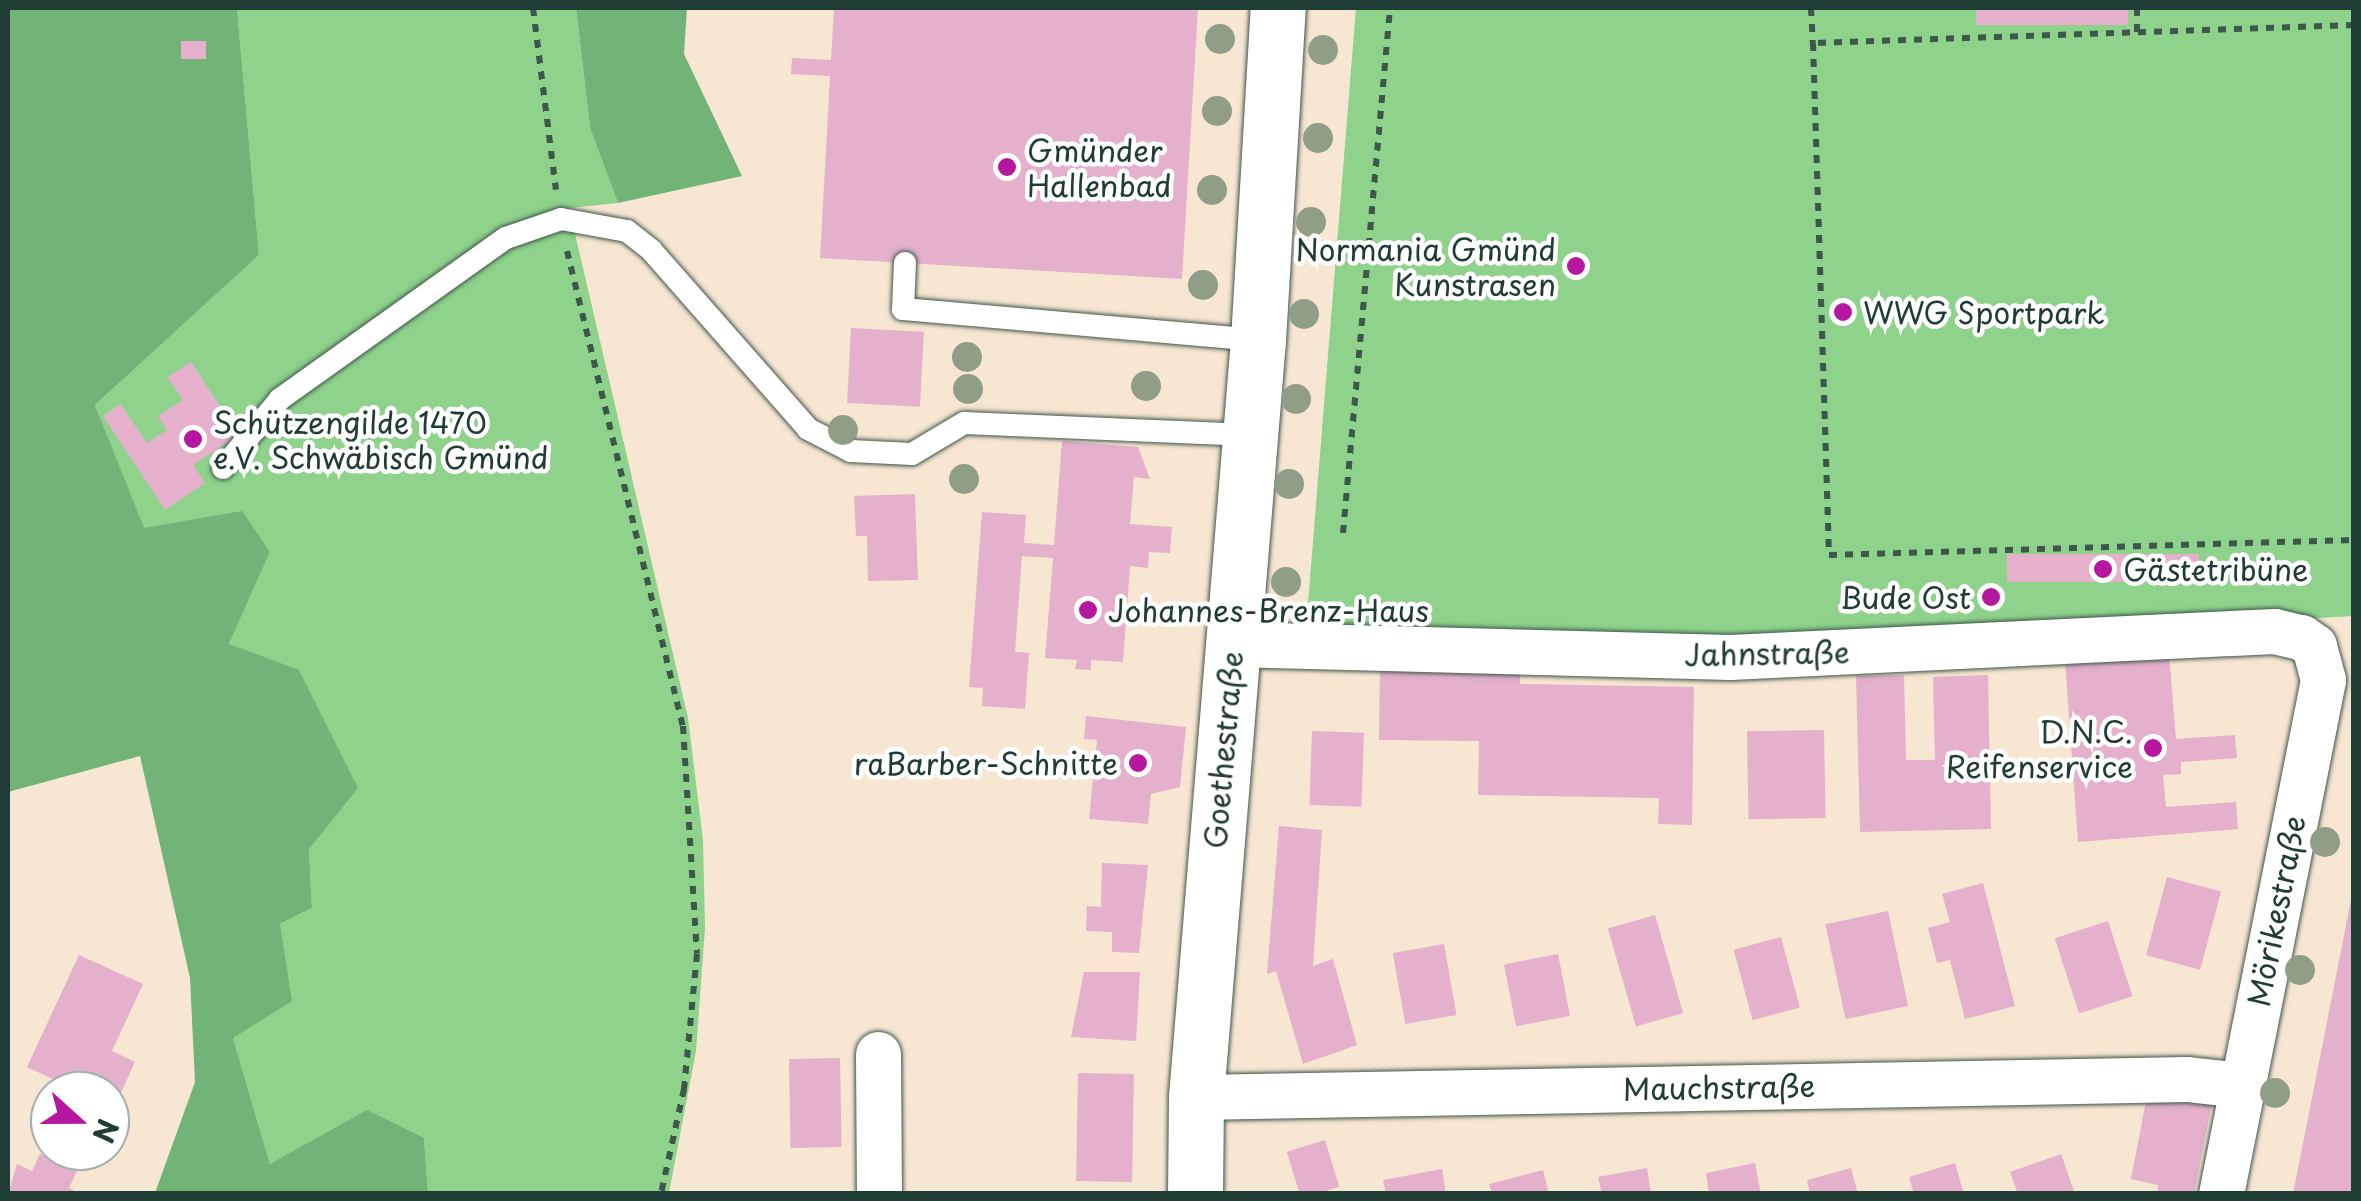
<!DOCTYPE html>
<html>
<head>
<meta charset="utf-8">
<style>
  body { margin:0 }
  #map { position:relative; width:2361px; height:1201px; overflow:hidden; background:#f7e6d2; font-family:"Playpen Sans",sans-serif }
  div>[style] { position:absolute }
  .green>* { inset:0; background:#8ed28b }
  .forest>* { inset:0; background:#72b477 }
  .building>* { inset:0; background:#e4b0cb; transform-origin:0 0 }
  .path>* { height:6px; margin-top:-3px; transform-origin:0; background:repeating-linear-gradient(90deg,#3f564c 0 8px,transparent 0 16px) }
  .roads { filter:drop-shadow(0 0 2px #3f564c) drop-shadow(0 0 2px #3f564c) }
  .lane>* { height:22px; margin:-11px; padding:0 11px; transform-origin:11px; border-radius:11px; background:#fff }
  .street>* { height:45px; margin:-22.5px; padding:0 22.5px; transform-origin:22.5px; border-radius:22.5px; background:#fff }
  .secondary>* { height:55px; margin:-27.5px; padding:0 27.5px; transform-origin:27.5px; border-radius:27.5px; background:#fff }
  .trees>* { width:30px; height:30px; margin:-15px; border-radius:50%; background:#909d87 }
  .dots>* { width:28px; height:28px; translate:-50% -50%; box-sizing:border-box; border:5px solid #fff; border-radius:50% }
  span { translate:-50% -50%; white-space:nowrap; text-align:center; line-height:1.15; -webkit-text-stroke:9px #fff; paint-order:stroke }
  .poi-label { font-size:30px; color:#1f3d34 }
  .left { translate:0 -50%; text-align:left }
  .right { translate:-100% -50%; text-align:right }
  .street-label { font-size:30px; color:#1f3d34 }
  .frame { position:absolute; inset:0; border:10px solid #1f3d34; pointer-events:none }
  .north { position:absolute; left:30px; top:1071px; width:100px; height:100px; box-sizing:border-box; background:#fff; border:2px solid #a5b1ae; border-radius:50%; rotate:111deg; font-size:28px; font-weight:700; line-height:40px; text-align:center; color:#1f3d34 }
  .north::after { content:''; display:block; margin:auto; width:35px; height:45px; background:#b5179e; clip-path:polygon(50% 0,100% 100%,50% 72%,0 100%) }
</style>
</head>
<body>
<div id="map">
  <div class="green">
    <i style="clip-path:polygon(237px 8px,576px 8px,590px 128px,618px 203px,569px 208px,688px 718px,703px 840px,705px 928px,696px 1051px,669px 1193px,428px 1193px,424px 1138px,305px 1147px,270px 1164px,233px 1038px,280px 924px,312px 908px,309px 849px,229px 644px,270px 552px,143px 528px,95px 405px,259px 255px)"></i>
    <i style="clip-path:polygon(1356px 8px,2353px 8px,2353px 616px,1734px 650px,1305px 641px)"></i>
  </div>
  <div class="forest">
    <i style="clip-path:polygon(8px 8px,237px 8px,259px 255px,95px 405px,144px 528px,242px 511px,270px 552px,229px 644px,299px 670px,358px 788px,309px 849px,312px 908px,280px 924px,292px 1001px,233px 1038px,270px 1164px,367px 1110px,424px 1138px,428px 1193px,155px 1193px,195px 1082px,190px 978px,140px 756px,8px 792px)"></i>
    <i style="clip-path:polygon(576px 8px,687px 8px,684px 54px,742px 176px,618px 203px,590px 128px)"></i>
  </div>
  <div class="building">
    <i style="clip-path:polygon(834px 8px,1198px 8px,1182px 279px,820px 258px,830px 76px,791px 74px,792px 58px,831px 60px)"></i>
    <i style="left:1976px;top:8px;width:152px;height:17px"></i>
    <i style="left:181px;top:41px;width:25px;height:18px"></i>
    <i style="left:851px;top:328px;width:73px;height:75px;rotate:3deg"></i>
    <i style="clip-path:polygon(191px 362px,239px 435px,193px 465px,205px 483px,165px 510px,103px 416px,120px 404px,147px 443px,167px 430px,158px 416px,183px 400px,167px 377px)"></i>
    <i style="clip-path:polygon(1062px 441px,1138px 447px,1150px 479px,1134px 477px,1130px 524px,1172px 527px,1170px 553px,1149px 552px,1148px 568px,1130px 566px,1123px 662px,1091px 660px,1091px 670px,1075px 669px,1077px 660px,1045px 658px,1053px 558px,1022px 556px,1015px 652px,1029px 653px,1025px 709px,982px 706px,983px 688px,969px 687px,982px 512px,1026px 515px,1024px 543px,1054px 545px)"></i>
    <i style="clip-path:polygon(915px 494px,918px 580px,868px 581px,867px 536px,856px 536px,854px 496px)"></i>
    <i style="left:2199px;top:554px;width:28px;height:192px;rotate:90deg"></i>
    <i style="left:1981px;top:586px;width:20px;height:22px;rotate:3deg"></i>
    <i style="clip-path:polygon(2169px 653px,2176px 739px,2235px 735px,2237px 758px,2181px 762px,2181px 774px,2163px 775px,2166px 807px,2236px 802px,2238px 829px,2078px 842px,2065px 660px)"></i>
    <i style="clip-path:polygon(1380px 667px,1520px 669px,1520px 684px,1694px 687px,1692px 825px,1658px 824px,1659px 798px,1478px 795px,1479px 741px,1379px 740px)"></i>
    <i style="clip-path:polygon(1904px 675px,1906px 760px,1935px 760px,1933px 677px,1988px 675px,1991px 829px,1860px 832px,1856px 676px)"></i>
    <i style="clip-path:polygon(1086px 716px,1186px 727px,1180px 787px,1151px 794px,1148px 824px,1089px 819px,1097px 740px,1084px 739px)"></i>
    <i style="left:1824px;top:730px;width:88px;height:77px;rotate:89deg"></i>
    <i style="left:1312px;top:731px;width:52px;height:74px;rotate:2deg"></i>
    <i style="clip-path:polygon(1279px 826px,1322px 830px,1313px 966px,1333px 959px,1357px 1045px,1303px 1064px,1276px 971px,1267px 974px)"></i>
    <i style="clip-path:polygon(1102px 863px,1148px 865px,1139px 953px,1112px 952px,1112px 932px,1086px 931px,1087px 906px,1101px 907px)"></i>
    <i style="left:2167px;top:877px;width:56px;height:81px;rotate:15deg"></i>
    <i style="clip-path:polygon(1983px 883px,2015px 1006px,1965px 1019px,1950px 960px,1937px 963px,1928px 928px,1950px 922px,1942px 894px)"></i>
    <i style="clip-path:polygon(2352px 895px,2354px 1194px,2293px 1194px)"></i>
    <i style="left:1888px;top:911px;width:97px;height:64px;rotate:78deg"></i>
    <i style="left:1655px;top:915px;width:102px;height:49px;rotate:74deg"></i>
    <i style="left:2108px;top:921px;width:79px;height:56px;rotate:72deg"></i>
    <i style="left:1781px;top:937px;width:73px;height:49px;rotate:75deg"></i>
    <i style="left:1444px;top:944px;width:72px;height:52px;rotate:80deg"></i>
    <i style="left:1558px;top:954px;width:63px;height:55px;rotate:79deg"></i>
    <i style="clip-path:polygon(79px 955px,143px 984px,112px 1051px,135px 1062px,114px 1108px,110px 1091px,78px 1091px,27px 1067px)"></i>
    <i style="clip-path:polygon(1084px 972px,1140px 972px,1136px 1041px,1071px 1037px)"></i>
    <i style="left:840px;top:1058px;width:89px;height:51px;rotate:89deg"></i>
    <i style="left:1078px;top:1073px;width:56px;height:108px;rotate:1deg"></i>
    <i style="clip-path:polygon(2148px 1091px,2212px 1103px,2194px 1194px,2157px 1194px,2158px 1185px,2131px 1179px)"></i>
    <i style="left:1325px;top:1140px;width:49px;height:40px;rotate:73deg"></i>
    <i style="clip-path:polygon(40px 1154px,77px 1171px,69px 1188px,81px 1194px,8px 1194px,17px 1164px,32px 1171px)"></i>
    <i style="clip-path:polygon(2061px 1154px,2075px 1194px,2018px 1194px,2010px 1172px)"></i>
    <i style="clip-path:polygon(1755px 1163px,1761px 1194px,1709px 1194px,1706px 1173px)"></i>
    <i style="clip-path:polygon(1955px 1163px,1964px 1194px,1914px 1194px,1909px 1177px)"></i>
    <i style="clip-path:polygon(1647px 1168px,1651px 1194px,1602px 1194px,1598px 1177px)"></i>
    <i style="clip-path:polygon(1851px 1168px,1858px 1194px,1810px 1194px,1807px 1180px)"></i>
    <i style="clip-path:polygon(1442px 1169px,1446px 1194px,1386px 1194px,1383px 1180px)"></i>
    <i style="clip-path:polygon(1543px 1170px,1549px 1194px,1492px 1194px,1489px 1184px)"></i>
  </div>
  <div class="path">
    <i style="left:533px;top:8px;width:183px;rotate:82.8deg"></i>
    <i style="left:1811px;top:8px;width:35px;rotate:87deg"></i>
    <i style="left:2137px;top:8px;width:24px;rotate:90deg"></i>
    <i style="left:2354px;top:25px;width:541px;rotate:178.09deg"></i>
    <i style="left:1813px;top:43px;width:512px;rotate:88.21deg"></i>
    <i style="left:1829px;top:555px;width:525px;rotate:-1.64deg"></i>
    <i style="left:567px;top:251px;width:489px;rotate:76.3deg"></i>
    <i style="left:683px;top:726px;width:228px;rotate:86.5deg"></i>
    <i style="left:697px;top:954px;width:136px;rotate:95.5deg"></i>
    <i style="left:684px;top:1089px;width:107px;rotate:102.4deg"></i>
    <i style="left:1343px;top:533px;width:527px;rotate:-84.88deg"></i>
  </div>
  <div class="roads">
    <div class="lane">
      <i style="left:905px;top:263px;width:46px;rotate:92.5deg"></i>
      <i style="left:903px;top:309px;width:356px;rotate:5deg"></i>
      <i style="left:223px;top:468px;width:89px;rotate:-50.4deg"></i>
      <i style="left:280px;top:399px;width:277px;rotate:-35.5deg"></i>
      <i style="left:506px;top:238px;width:58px;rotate:-19.1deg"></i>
      <i style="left:561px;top:219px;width:67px;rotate:10.3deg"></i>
      <i style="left:627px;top:231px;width:31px;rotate:38deg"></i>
      <i style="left:651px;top:250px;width:238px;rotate:48.7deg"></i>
      <i style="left:808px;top:429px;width:48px;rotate:27.1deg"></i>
      <i style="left:851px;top:451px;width:61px;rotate:2.8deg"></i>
      <i style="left:912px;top:454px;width:61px;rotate:-30.8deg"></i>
      <i style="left:964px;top:423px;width:286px;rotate:2.4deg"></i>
    </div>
    <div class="street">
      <i style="left:1232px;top:644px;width:498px;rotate:1.5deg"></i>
      <i style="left:1730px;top:657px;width:545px;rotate:-2.74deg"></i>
      <i style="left:2274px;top:631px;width:28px;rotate:13deg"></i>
      <i style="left:2301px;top:637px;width:16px;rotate:35deg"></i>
      <i style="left:2314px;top:646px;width:35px;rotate:75deg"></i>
      <i style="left:2323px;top:680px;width:524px;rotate:101.22deg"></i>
      <i style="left:878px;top:1054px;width:140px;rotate:89.6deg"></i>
      <i style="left:1196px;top:1097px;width:991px;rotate:-1.04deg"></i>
      <i style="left:2187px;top:1079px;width:54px;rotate:6.3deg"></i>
    </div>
    <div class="secondary">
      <i style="left:1195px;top:1194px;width:97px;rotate:-89.4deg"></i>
      <i style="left:1196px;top:1097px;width:760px;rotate:-85.32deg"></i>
      <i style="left:1258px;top:340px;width:333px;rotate:-86.6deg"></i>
    </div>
  </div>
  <div class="trees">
    <i style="left:1220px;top:39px"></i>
    <i style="left:1323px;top:50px"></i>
    <i style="left:1217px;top:111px"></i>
    <i style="left:1318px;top:138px"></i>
    <i style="left:1212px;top:190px"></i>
    <i style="left:1311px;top:222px"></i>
    <i style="left:1203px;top:285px"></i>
    <i style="left:1304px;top:314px"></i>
    <i style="left:967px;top:357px"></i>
    <i style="left:1146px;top:386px"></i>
    <i style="left:968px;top:389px"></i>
    <i style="left:1296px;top:399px"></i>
    <i style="left:843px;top:430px"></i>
    <i style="left:964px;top:479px"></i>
    <i style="left:1289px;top:484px"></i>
    <i style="left:1286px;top:582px"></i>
    <i style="left:2325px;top:842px"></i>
    <i style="left:2300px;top:970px"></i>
    <i style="left:2275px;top:1093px"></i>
  </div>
  <div class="dots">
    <i style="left:1007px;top:167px;background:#b5179e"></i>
    <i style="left:1576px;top:266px;background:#b5179e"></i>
    <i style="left:1843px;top:312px;background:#b5179e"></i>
    <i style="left:193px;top:439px;background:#b5179e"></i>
    <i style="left:2103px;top:569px;background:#b5179e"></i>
    <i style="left:1991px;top:597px;background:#b5179e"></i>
    <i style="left:1088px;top:610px;background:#b5179e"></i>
    <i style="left:2153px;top:748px;background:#b5179e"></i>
    <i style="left:1138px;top:763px;background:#b5179e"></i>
  </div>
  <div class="poi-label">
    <span class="left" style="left:1027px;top:167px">Gmünder<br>Hallenbad</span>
    <span class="right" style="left:1556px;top:266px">Normania Gmünd<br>Kunstrasen</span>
    <span class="left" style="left:1863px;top:312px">WWG Sportpark</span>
    <span class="left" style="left:213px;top:439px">Schützengilde 1470<br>e.V. Schwäbisch Gmünd</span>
    <span class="left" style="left:2123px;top:569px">Gästetribüne</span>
    <span class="right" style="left:1971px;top:597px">Bude Ost</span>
    <span class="left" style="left:1108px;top:610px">Johannes-Brenz-Haus</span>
    <span class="right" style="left:2133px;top:748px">D.N.C.<br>Reifenservice</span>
    <span class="right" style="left:1118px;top:763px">raBarber-Schnitte</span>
  </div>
  <div class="street-label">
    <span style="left:1767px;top:653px;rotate:-1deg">Jahnstraße</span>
    <span style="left:1223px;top:750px;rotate:-85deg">Goethestraße</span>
    <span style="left:2276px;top:911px;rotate:-79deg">Mörikestraße</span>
    <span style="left:1719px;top:1087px;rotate:-1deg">Mauchstraße</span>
  </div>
  <div class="frame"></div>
  <div class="north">N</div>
</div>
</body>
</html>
